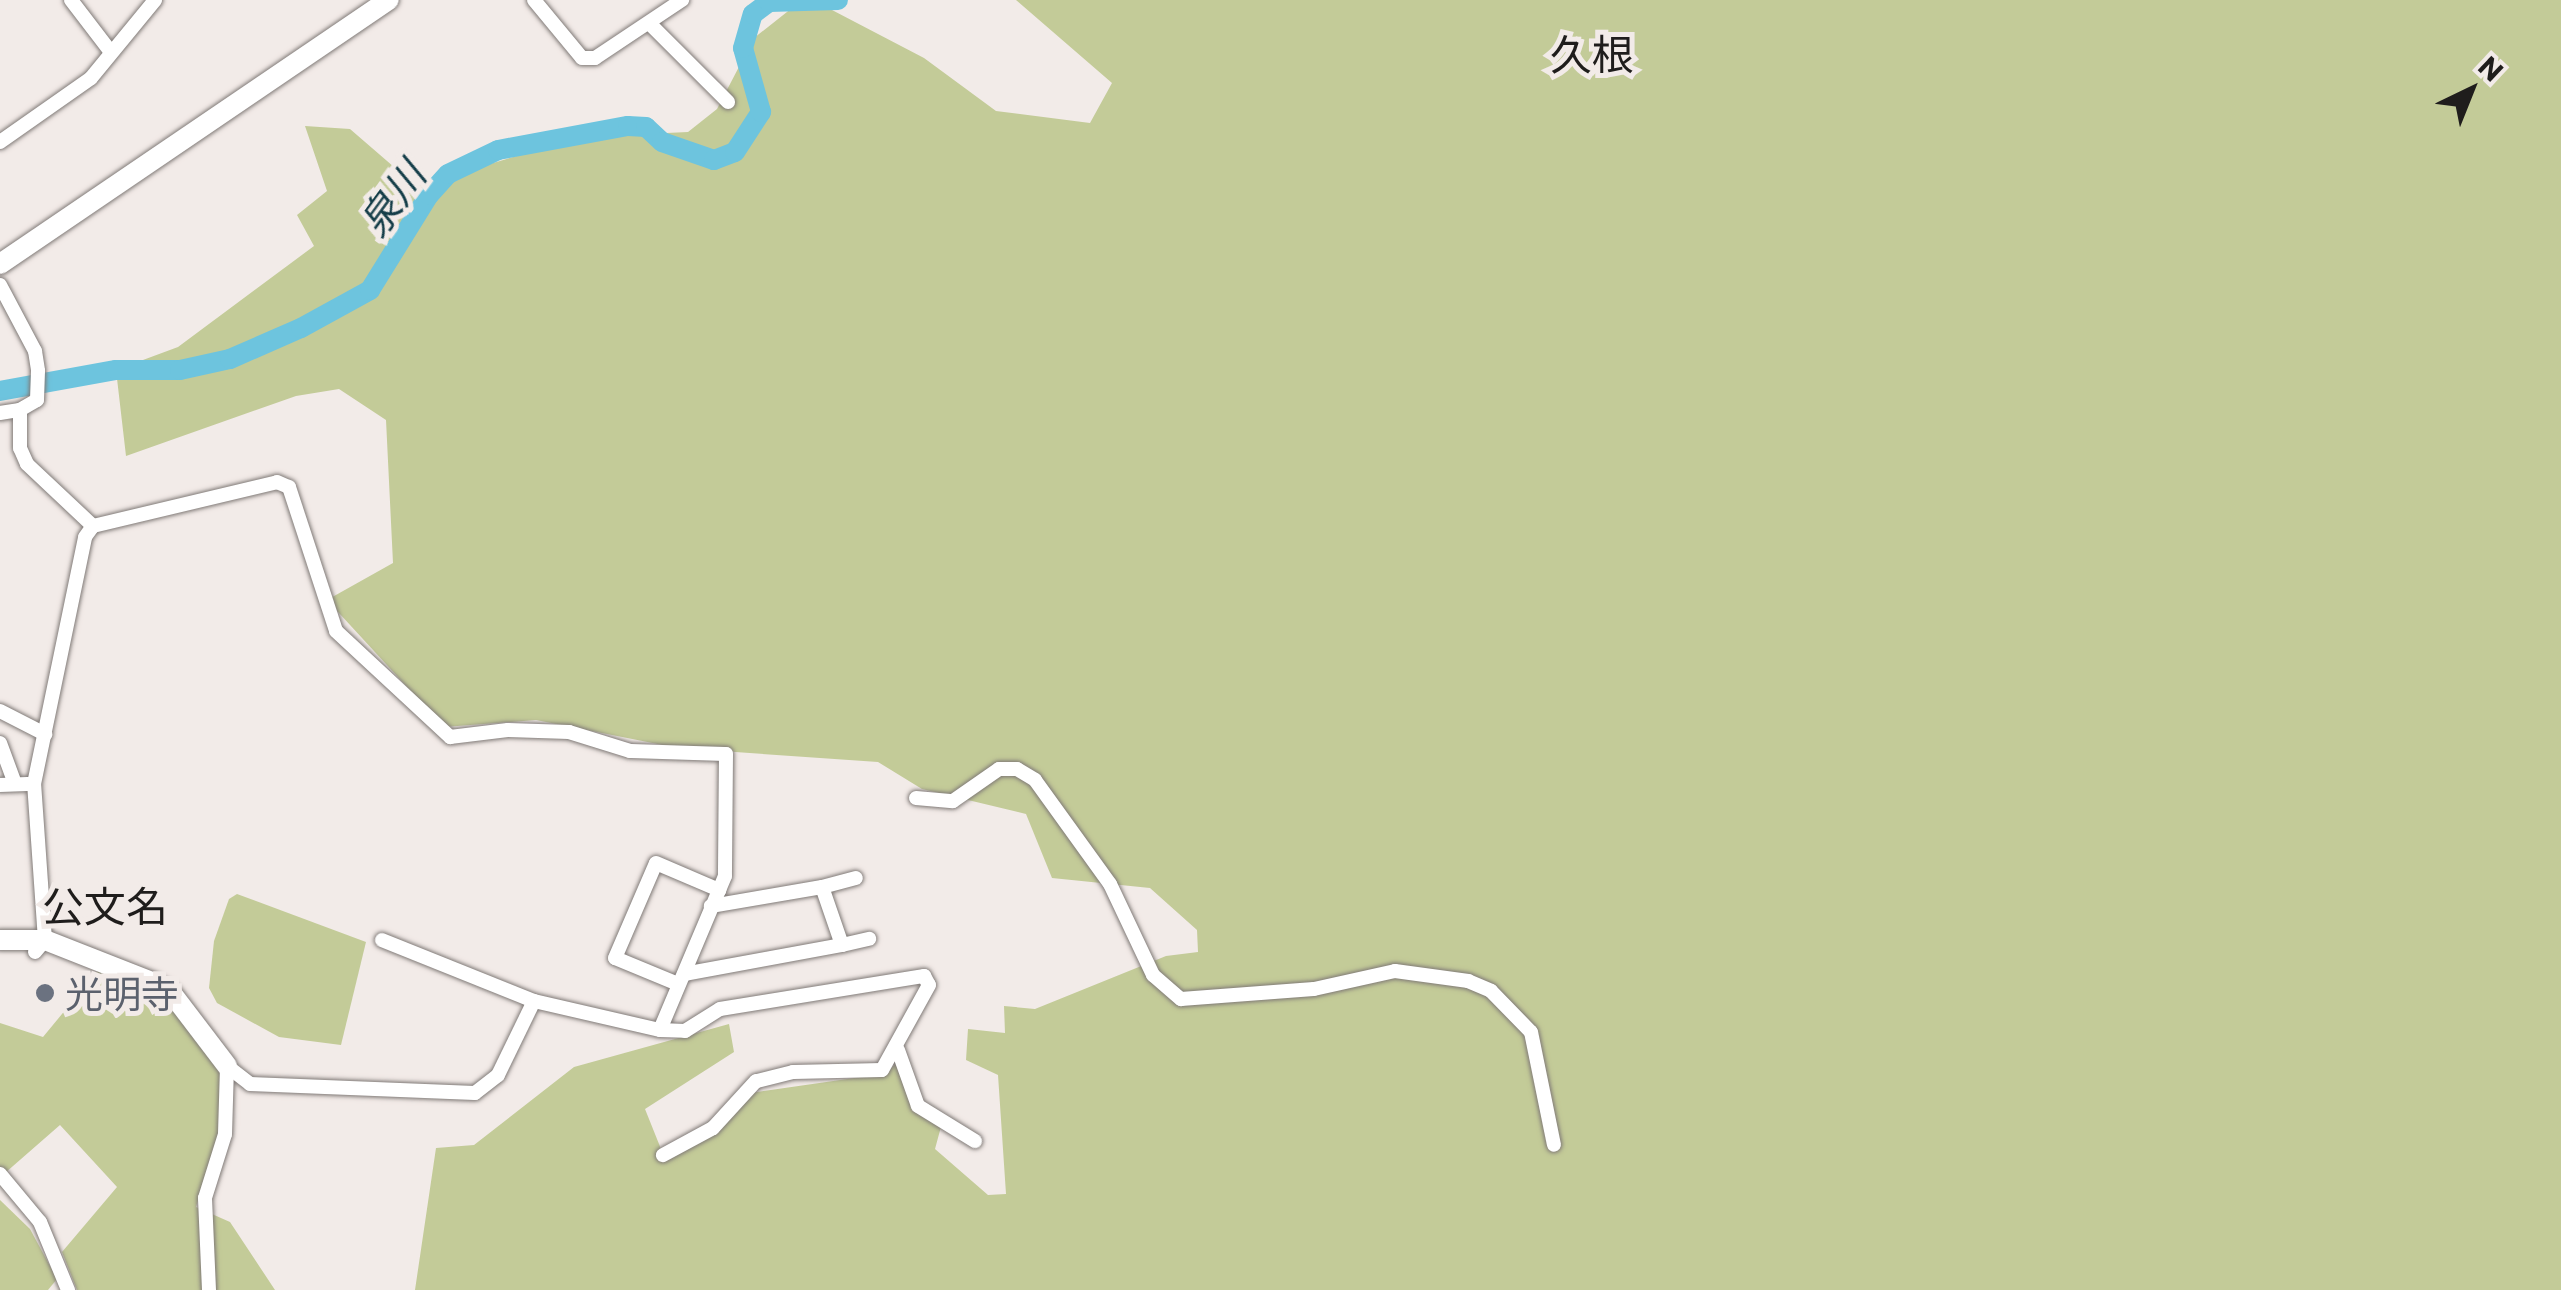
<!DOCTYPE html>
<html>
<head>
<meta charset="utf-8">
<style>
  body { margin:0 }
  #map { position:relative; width:2561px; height:1290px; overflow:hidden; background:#f2ebe8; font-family:Commissioner,"Noto Sans JP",sans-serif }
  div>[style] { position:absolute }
  .green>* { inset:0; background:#c3cb98 }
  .river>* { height:20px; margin:-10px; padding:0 10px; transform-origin:10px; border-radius:10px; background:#6dc4de }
  .roads { filter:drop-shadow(0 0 2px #807a77) drop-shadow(0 0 2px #807a77) }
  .street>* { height:14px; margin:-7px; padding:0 7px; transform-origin:7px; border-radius:7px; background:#fff }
  .secondary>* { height:20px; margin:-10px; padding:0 10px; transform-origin:10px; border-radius:10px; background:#fff }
  .dots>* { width:28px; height:28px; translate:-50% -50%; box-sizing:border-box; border:5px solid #f2ebe8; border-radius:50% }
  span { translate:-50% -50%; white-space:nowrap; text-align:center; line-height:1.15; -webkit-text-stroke:10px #f2ebe8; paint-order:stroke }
  .worship-label { font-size:38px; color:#5b616d }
  .left { translate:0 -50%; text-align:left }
  .water-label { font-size:40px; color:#143d48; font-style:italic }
  .quarter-label { font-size:42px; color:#1f1d1c }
  .north { position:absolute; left:2421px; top:40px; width:100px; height:100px; -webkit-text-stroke:8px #f2ebe8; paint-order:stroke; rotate:43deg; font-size:28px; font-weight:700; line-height:40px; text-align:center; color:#1f1d1c }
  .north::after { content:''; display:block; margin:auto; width:35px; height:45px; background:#1f1d1c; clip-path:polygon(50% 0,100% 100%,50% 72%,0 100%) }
</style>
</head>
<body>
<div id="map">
  <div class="green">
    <i style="clip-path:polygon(1016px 0,2561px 0,2561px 1290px,415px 1290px,436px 1148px,474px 1145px,574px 1067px,729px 1024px,734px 1052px,645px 1109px,663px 1154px,750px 1093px,882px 1074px,898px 1063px,914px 1105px,942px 1123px,935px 1149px,988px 1195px,1006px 1194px,998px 1075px,966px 1060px,968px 1029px,1005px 1033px,1004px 1006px,1035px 1009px,1166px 956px,1198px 952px,1197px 930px,1150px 888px,1052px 878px,1026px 814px,922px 789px,878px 762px,678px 748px,536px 720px,444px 727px,327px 600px,393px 563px,386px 420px,339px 389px,296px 396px,126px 456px,116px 370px,178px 347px,314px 246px,297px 215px,327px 191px,305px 126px,350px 129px,416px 186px,580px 137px,688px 132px,717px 109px,754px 38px,792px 8px,832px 10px,924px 58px,996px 111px,1090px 123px,1112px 83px)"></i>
    <i style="clip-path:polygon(237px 894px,366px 942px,341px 1045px,279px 1037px,217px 1003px,209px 988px,214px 941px,229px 899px)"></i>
    <i style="clip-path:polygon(100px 968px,170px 998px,221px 1072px,218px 1136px,196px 1207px,230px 1222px,275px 1290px,77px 1290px,62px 1252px,117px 1187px,60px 1125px,5px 1173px,0 1169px,0 1023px,43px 1037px)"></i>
    <i style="clip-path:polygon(0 1200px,30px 1229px,57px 1279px,48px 1290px,0 1290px)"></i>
  </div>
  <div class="river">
    <i style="left:0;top:391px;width:118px;rotate:-10.3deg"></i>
    <i style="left:116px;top:370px;width:64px"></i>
    <i style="left:180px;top:370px;width:51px;rotate:-12.4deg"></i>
    <i style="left:230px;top:359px;width:77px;rotate:-23.6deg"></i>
    <i style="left:301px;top:328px;width:79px;rotate:-28.8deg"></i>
    <i style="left:370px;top:290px;width:112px;rotate:-58.2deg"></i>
    <i style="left:429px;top:195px;width:28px;rotate:-48deg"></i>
    <i style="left:448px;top:174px;width:55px;rotate:-25.6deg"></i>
    <i style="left:498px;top:150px;width:132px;rotate:-10.5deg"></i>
    <i style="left:628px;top:126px;width:18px;rotate:3deg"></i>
    <i style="left:646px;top:127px;width:22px;rotate:43deg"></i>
    <i style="left:662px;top:142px;width:55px;rotate:19.1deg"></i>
    <i style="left:714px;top:160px;width:22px;rotate:-21deg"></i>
    <i style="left:735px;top:152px;width:48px;rotate:-57deg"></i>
    <i style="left:761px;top:112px;width:66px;rotate:-105.7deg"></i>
    <i style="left:743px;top:48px;width:35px;rotate:-74deg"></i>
    <i style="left:753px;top:14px;width:20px;rotate:-37deg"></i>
    <i style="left:769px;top:2px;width:69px;rotate:-1.7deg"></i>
  </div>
  <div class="roads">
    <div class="street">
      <i style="left:71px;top:0;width:64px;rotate:52.6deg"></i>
      <i style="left:534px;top:0;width:75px;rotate:50.4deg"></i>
      <i style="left:582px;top:58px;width:13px"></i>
      <i style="left:595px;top:58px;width:105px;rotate:-33.7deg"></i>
      <i style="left:651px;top:25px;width:109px;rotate:45deg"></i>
      <i style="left:0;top:142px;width:111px;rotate:-35.1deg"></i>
      <i style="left:91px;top:78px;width:101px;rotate:-50.6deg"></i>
      <i style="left:0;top:285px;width:75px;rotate:62.1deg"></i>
      <i style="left:35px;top:351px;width:20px;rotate:81deg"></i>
      <i style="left:38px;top:371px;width:29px;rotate:92deg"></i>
      <i style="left:37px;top:400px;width:20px;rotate:150deg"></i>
      <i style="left:20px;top:410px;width:38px;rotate:90deg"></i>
      <i style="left:20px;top:448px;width:17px;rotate:66deg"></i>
      <i style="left:27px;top:464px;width:91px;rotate:43.2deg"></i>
      <i style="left:93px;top:526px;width:189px;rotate:-13.4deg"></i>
      <i style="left:277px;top:482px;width:13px;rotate:23deg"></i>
      <i style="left:289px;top:487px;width:151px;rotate:71.9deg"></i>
      <i style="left:336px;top:631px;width:156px;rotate:42.9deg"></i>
      <i style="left:450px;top:737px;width:58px;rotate:-6.9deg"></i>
      <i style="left:508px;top:730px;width:61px;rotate:1.9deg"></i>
      <i style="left:569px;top:732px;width:64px;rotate:17.3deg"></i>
      <i style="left:630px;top:751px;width:96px;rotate:1.8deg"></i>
      <i style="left:726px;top:754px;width:122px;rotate:90.5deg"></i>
      <i style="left:725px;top:876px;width:167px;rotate:112.9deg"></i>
      <i style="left:0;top:413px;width:20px;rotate:-9deg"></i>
      <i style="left:0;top:711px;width:51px;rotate:27.1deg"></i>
      <i style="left:0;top:743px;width:40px;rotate:69.8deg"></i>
      <i style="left:0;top:785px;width:34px;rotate:-2deg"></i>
      <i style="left:916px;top:798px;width:37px;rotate:5deg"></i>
      <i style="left:953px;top:801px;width:56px;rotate:-34.8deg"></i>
      <i style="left:999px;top:769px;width:18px"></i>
      <i style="left:1017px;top:769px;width:21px;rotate:31deg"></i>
      <i style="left:1035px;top:780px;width:128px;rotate:54.2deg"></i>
      <i style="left:1110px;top:884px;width:101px;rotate:64.7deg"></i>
      <i style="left:1153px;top:975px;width:37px;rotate:41deg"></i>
      <i style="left:1181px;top:999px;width:133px;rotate:-4.3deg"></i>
      <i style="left:1314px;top:989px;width:83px;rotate:-12.5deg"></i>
      <i style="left:1395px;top:971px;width:74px;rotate:7.8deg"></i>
      <i style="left:1468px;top:981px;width:25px;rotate:23deg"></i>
      <i style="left:1491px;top:991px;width:57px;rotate:45.7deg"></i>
      <i style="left:1531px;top:1032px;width:115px;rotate:78.5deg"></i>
      <i style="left:822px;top:887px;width:35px;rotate:-15deg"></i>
      <i style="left:382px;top:940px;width:164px;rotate:21.9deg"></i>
      <i style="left:534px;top:1001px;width:129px;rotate:13deg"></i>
      <i style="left:660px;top:1030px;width:25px;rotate:2deg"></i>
      <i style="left:685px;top:1031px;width:41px;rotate:-32.2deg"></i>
      <i style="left:720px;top:1009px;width:207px;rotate:-9.2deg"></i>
      <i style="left:924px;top:976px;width:10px;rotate:61deg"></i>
      <i style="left:929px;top:985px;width:97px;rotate:118.9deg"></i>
      <i style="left:882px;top:1070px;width:89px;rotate:178.7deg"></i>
      <i style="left:793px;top:1072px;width:38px;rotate:166deg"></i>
      <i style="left:756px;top:1081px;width:64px;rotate:132.5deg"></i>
      <i style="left:713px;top:1128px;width:57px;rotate:151.6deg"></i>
      <i style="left:842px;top:945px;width:28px;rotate:-13deg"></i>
      <i style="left:35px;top:952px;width:16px;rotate:-50deg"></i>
      <i style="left:45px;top:940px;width:156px;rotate:-94deg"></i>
      <i style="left:34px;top:784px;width:252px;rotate:-78.3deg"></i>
      <i style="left:85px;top:537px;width:14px;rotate:-54deg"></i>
      <i style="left:684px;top:974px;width:161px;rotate:-10.4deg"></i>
      <i style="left:842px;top:945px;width:61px;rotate:-109deg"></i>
      <i style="left:822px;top:887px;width:113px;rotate:170.3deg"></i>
      <i style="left:678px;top:984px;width:68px;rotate:-157.6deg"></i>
      <i style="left:615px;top:958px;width:103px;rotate:-66.7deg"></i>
      <i style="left:656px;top:863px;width:69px;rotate:23.2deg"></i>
      <i style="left:898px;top:1050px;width:59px;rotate:70.3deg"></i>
      <i style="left:918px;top:1106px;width:67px;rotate:31.6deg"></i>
      <i style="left:0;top:1174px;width:62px;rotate:50.2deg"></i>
      <i style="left:40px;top:1222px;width:74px;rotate:67.6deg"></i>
      <i style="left:209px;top:1290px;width:92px;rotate:-92.5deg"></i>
      <i style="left:205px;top:1198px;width:67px;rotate:-72.6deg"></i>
      <i style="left:225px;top:1134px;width:68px;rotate:-88.3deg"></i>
      <i style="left:227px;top:1066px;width:29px;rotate:38deg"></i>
      <i style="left:250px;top:1084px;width:225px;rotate:2.3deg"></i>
      <i style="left:475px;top:1093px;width:29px;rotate:-38deg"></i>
      <i style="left:498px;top:1075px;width:82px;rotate:-64.1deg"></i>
    </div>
    <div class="secondary">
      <i style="left:0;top:264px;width:470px;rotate:-34.2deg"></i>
      <i style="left:0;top:940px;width:45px"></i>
      <i style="left:45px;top:940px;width:117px;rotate:21.5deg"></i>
      <i style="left:154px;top:983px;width:22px;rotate:32deg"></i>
      <i style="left:173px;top:995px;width:89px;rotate:52.7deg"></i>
    </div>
  </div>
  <div class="dots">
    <i style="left:45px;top:993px;background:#6b7280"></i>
  </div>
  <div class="worship-label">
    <span class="left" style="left:65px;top:993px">光明寺</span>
  </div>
  <div class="water-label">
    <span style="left:391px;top:198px;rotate:-54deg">泉川</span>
  </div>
  <div class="quarter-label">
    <span style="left:1592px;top:53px">久根</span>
    <span style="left:105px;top:905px">公文名</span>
  </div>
  <div class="north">N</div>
</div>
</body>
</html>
